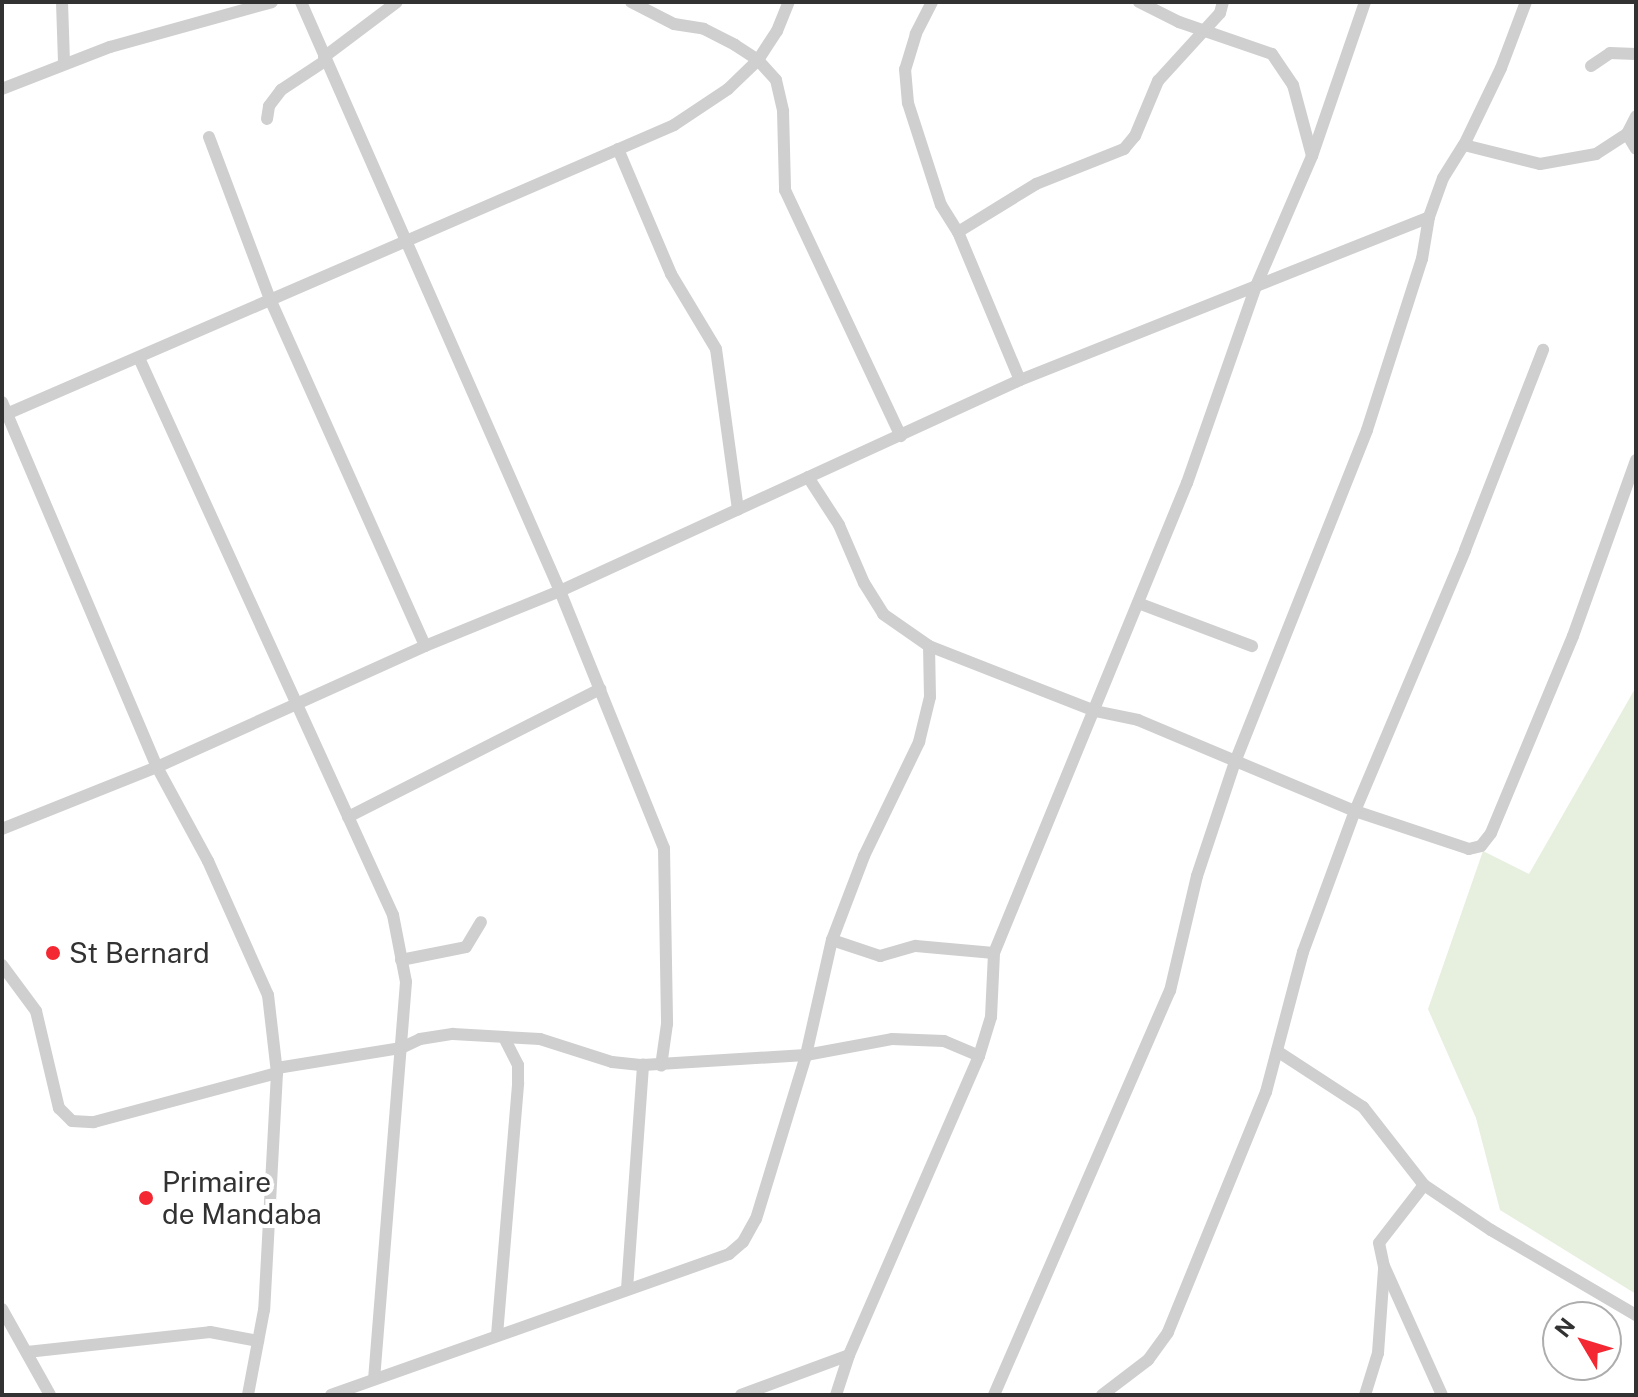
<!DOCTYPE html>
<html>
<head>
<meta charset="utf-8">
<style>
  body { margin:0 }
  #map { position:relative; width:1638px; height:1397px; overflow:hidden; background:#fff; font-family:"Public Sans",sans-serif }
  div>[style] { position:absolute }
  .green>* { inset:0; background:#e7efdf }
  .minor>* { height:12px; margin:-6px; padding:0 6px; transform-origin:6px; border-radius:6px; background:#cfcfcf }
  .dots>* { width:22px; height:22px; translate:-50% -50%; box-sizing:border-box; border:4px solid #fff; border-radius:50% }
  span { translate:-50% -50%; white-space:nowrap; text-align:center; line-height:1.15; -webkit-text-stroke:8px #fff; paint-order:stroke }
  .poi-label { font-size:28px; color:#323232 }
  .left { translate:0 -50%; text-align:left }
  .frame { position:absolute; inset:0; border:4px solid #323232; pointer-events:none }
  .north { position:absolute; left:1542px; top:1301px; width:80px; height:80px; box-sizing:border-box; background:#fff; border:2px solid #adadad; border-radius:50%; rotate:308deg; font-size:22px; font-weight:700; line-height:32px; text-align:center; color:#323232 }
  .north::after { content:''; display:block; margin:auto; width:28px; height:36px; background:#f42833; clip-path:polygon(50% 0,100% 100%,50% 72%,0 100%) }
</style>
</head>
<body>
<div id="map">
  <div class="green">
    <i style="clip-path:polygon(1636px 687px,1636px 1294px,1500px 1210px,1476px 1118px,1428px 1009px,1483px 851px,1529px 874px)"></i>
  </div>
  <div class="minor">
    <i style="left:62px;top:2px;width:61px;rotate:88.1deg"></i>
    <i style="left:301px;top:2px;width:643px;rotate:66.26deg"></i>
    <i style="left:560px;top:591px;width:277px;rotate:68deg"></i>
    <i style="left:664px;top:848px;width:176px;rotate:89deg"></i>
    <i style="left:667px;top:1024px;width:42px;rotate:98.1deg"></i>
    <i style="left:631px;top:2px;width:48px;rotate:27.1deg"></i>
    <i style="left:674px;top:24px;width:30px;rotate:9deg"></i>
    <i style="left:704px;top:29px;width:35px;rotate:27deg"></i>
    <i style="left:735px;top:45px;width:27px;rotate:33deg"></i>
    <i style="left:758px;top:60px;width:27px;rotate:48deg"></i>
    <i style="left:776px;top:80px;width:32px;rotate:77deg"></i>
    <i style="left:783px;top:111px;width:79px;rotate:88.5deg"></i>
    <i style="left:785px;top:190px;width:272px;rotate:64.8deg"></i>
    <i style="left:932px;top:2px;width:36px;rotate:117deg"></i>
    <i style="left:916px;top:34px;width:37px;rotate:107deg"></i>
    <i style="left:905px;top:69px;width:34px;rotate:85deg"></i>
    <i style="left:908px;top:103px;width:107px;rotate:72.1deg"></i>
    <i style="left:941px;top:205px;width:32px;rotate:58deg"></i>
    <i style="left:958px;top:232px;width:160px;rotate:67.3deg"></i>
    <i style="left:1139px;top:2px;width:45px;rotate:26.6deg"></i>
    <i style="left:1179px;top:22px;width:98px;rotate:19deg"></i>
    <i style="left:1272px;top:54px;width:37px;rotate:56deg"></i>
    <i style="left:1293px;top:85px;width:73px;rotate:75deg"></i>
    <i style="left:324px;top:57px;width:91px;rotate:-37deg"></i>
    <i style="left:1591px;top:66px;width:23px;rotate:-34deg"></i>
    <i style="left:1610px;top:53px;width:26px;rotate:2deg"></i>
    <i style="left:2px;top:89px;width:116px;rotate:-21.3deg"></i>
    <i style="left:110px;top:47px;width:168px;rotate:-15.5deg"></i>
    <i style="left:267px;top:119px;width:13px;rotate:-81deg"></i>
    <i style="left:269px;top:106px;width:20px;rotate:-53deg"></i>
    <i style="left:281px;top:90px;width:53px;rotate:-33.4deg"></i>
    <i style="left:1627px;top:134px;width:20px;rotate:-63deg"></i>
    <i style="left:209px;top:137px;width:173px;rotate:69.4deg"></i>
    <i style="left:270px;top:299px;width:380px;rotate:65.9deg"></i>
    <i style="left:1464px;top:145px;width:78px;rotate:14deg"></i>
    <i style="left:1540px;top:164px;width:57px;rotate:-10.1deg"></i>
    <i style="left:1596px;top:154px;width:37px;rotate:-33deg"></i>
    <i style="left:1627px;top:134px;width:17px;rotate:59deg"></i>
    <i style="left:618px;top:149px;width:136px;rotate:67deg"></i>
    <i style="left:671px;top:274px;width:87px;rotate:59deg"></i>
    <i style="left:716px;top:349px;width:162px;rotate:82.2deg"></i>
    <i style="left:958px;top:232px;width:92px;rotate:-31.6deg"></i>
    <i style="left:1036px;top:184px;width:95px;rotate:-21.7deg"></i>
    <i style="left:1124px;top:149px;width:17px;rotate:-50deg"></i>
    <i style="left:1135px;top:136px;width:60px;rotate:-67.3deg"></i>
    <i style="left:1158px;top:81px;width:92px;rotate:-47.6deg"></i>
    <i style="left:1220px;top:13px;width:11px;rotate:-75deg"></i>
    <i style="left:139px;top:358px;width:612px;rotate:65.49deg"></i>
    <i style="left:393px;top:915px;width:68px;rotate:79deg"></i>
    <i style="left:406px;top:982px;width:398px;rotate:94.6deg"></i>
    <i style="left:2px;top:402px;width:397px;rotate:67deg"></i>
    <i style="left:157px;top:767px;width:107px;rotate:61.5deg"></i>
    <i style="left:208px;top:861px;width:147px;rotate:65.9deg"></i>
    <i style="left:268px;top:995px;width:79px;rotate:83.4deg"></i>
    <i style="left:277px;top:1073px;width:237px;rotate:93.1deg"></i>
    <i style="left:264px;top:1310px;width:86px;rotate:100.7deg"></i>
    <i style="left:2px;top:416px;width:732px;rotate:-23.41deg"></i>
    <i style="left:674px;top:125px;width:65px;rotate:-33.7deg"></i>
    <i style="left:728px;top:89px;width:42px;rotate:-44deg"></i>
    <i style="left:758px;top:60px;width:35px;rotate:-57deg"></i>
    <i style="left:777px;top:31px;width:31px;rotate:-68deg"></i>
    <i style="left:808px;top:477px;width:57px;rotate:57.1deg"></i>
    <i style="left:839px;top:525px;width:63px;rotate:66.7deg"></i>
    <i style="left:864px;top:583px;width:36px;rotate:58deg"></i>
    <i style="left:883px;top:614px;width:56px;rotate:34.8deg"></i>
    <i style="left:929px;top:646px;width:178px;rotate:21.4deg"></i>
    <i style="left:1095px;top:711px;width:44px;rotate:11.8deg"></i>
    <i style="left:1138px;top:720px;width:235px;rotate:22.8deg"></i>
    <i style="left:1355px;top:811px;width:120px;rotate:18.4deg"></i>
    <i style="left:1469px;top:849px;width:12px;rotate:-14deg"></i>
    <i style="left:1481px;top:846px;width:16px;rotate:-52deg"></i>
    <i style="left:1491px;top:833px;width:213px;rotate:-67.4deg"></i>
    <i style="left:1573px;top:636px;width:187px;rotate:-70.3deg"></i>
    <i style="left:1138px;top:603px;width:122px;rotate:20.7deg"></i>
    <i style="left:348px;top:817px;width:283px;rotate:-26.9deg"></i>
    <i style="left:2px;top:829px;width:167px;rotate:-21.8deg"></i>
    <i style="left:157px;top:767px;width:294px;rotate:-24.3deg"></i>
    <i style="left:425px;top:646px;width:146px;rotate:-22.2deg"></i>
    <i style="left:560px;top:591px;width:506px;rotate:-24.64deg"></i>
    <i style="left:1020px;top:380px;width:440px;rotate:-21.7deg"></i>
    <i style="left:832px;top:940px;width:51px;rotate:18.4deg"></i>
    <i style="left:880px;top:956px;width:37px;rotate:-16deg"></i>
    <i style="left:916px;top:946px;width:78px;rotate:5.1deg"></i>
    <i style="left:401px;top:960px;width:66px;rotate:-11.3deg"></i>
    <i style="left:466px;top:947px;width:29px;rotate:-59deg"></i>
    <i style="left:2px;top:965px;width:57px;rotate:53.5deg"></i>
    <i style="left:36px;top:1011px;width:100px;rotate:76.7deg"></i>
    <i style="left:59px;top:1108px;width:18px;rotate:45deg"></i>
    <i style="left:72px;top:1121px;width:22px;rotate:3deg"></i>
    <i style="left:94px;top:1122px;width:189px;rotate:-15deg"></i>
    <i style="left:1277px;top:1051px;width:103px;rotate:33.1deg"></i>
    <i style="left:1363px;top:1107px;width:99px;rotate:52deg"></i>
    <i style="left:1424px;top:1185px;width:81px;rotate:33.9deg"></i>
    <i style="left:1491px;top:1230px;width:168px;rotate:30.4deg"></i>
    <i style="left:277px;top:1068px;width:126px;rotate:-9.2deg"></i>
    <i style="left:401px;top:1048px;width:21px;rotate:-25deg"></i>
    <i style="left:420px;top:1039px;width:33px;rotate:-9deg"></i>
    <i style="left:453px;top:1034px;width:87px;rotate:3.3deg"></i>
    <i style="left:540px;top:1039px;width:76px;rotate:17.7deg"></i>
    <i style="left:612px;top:1062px;width:31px;rotate:6deg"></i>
    <i style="left:643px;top:1065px;width:163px;rotate:-3.5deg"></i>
    <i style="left:806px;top:1055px;width:87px;rotate:-10.5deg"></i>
    <i style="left:892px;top:1039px;width:52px;rotate:2.2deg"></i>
    <i style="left:944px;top:1041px;width:38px;rotate:23deg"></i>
    <i style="left:1424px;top:1185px;width:73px;rotate:127.8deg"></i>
    <i style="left:1379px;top:1243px;width:24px;rotate:78deg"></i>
    <i style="left:1384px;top:1266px;width:141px;rotate:65.8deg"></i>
    <i style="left:627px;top:1289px;width:225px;rotate:-85.9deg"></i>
    <i style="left:2px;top:1309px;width:98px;rotate:60.8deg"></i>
    <i style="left:497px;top:1335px;width:253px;rotate:-85.2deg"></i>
    <i style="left:518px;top:1083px;width:18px;rotate:-90deg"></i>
    <i style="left:518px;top:1065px;width:31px;rotate:-117deg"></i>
    <i style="left:27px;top:1352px;width:184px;rotate:-6.2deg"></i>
    <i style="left:210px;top:1332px;width:49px;rotate:10.6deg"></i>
    <i style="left:331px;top:1395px;width:422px;rotate:-19.5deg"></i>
    <i style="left:729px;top:1254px;width:18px;rotate:-41deg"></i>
    <i style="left:743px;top:1242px;width:26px;rotate:-61deg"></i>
    <i style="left:756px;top:1219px;width:171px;rotate:-73deg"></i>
    <i style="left:806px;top:1055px;width:118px;rotate:-77.3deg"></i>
    <i style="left:832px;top:940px;width:90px;rotate:-69.1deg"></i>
    <i style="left:864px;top:856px;width:127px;rotate:-64.2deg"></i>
    <i style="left:919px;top:742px;width:46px;rotate:-76.3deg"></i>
    <i style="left:930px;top:697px;width:51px;rotate:-91.1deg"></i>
    <i style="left:741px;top:1395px;width:115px;rotate:-20.3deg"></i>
    <i style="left:836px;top:1395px;width:42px;rotate:-72deg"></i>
    <i style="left:849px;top:1355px;width:326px;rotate:-66.5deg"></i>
    <i style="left:979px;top:1056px;width:41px;rotate:-72.9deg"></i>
    <i style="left:991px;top:1017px;width:64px;rotate:-87.3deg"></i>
    <i style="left:994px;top:953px;width:508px;rotate:-67.68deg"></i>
    <i style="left:1187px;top:483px;width:209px;rotate:-70.7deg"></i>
    <i style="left:1256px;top:286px;width:142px;rotate:-66.7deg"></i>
    <i style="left:1312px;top:156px;width:163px;rotate:-71deg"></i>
    <i style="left:994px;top:1395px;width:441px;rotate:-66.5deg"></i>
    <i style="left:1170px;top:991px;width:118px;rotate:-76.8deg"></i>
    <i style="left:1197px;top:876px;width:120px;rotate:-71.6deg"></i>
    <i style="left:1235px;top:762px;width:357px;rotate:-68.3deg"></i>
    <i style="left:1367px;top:430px;width:180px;rotate:-72.2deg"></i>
    <i style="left:1422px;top:259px;width:43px;rotate:-80.5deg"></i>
    <i style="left:1429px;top:217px;width:41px;rotate:-70.3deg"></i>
    <i style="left:1443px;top:178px;width:39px;rotate:-58deg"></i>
    <i style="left:1464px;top:145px;width:85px;rotate:-64.3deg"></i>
    <i style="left:1501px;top:68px;width:71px;rotate:-69.3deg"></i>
    <i style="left:1102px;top:1395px;width:58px;rotate:-37.3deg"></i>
    <i style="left:1148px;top:1360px;width:34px;rotate:-54deg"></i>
    <i style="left:1168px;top:1332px;width:259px;rotate:-67.8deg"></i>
    <i style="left:1266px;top:1092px;width:145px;rotate:-75.2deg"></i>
    <i style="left:1303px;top:952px;width:150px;rotate:-69.8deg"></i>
    <i style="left:1355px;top:811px;width:283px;rotate:-67.1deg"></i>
    <i style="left:1465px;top:550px;width:215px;rotate:-68.7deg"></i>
    <i style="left:1365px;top:1395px;width:44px;rotate:-72.8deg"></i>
    <i style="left:1378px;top:1353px;width:84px;rotate:-85.9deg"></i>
  </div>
  <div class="dots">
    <i style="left:53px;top:953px;background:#f42833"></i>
    <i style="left:146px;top:1198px;background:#f42833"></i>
  </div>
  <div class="poi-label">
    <span class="left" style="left:69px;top:953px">St Bernard</span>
    <span class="left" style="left:162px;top:1198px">Primaire<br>de Mandaba</span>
  </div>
  <div class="frame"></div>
  <div class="north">N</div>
</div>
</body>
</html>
